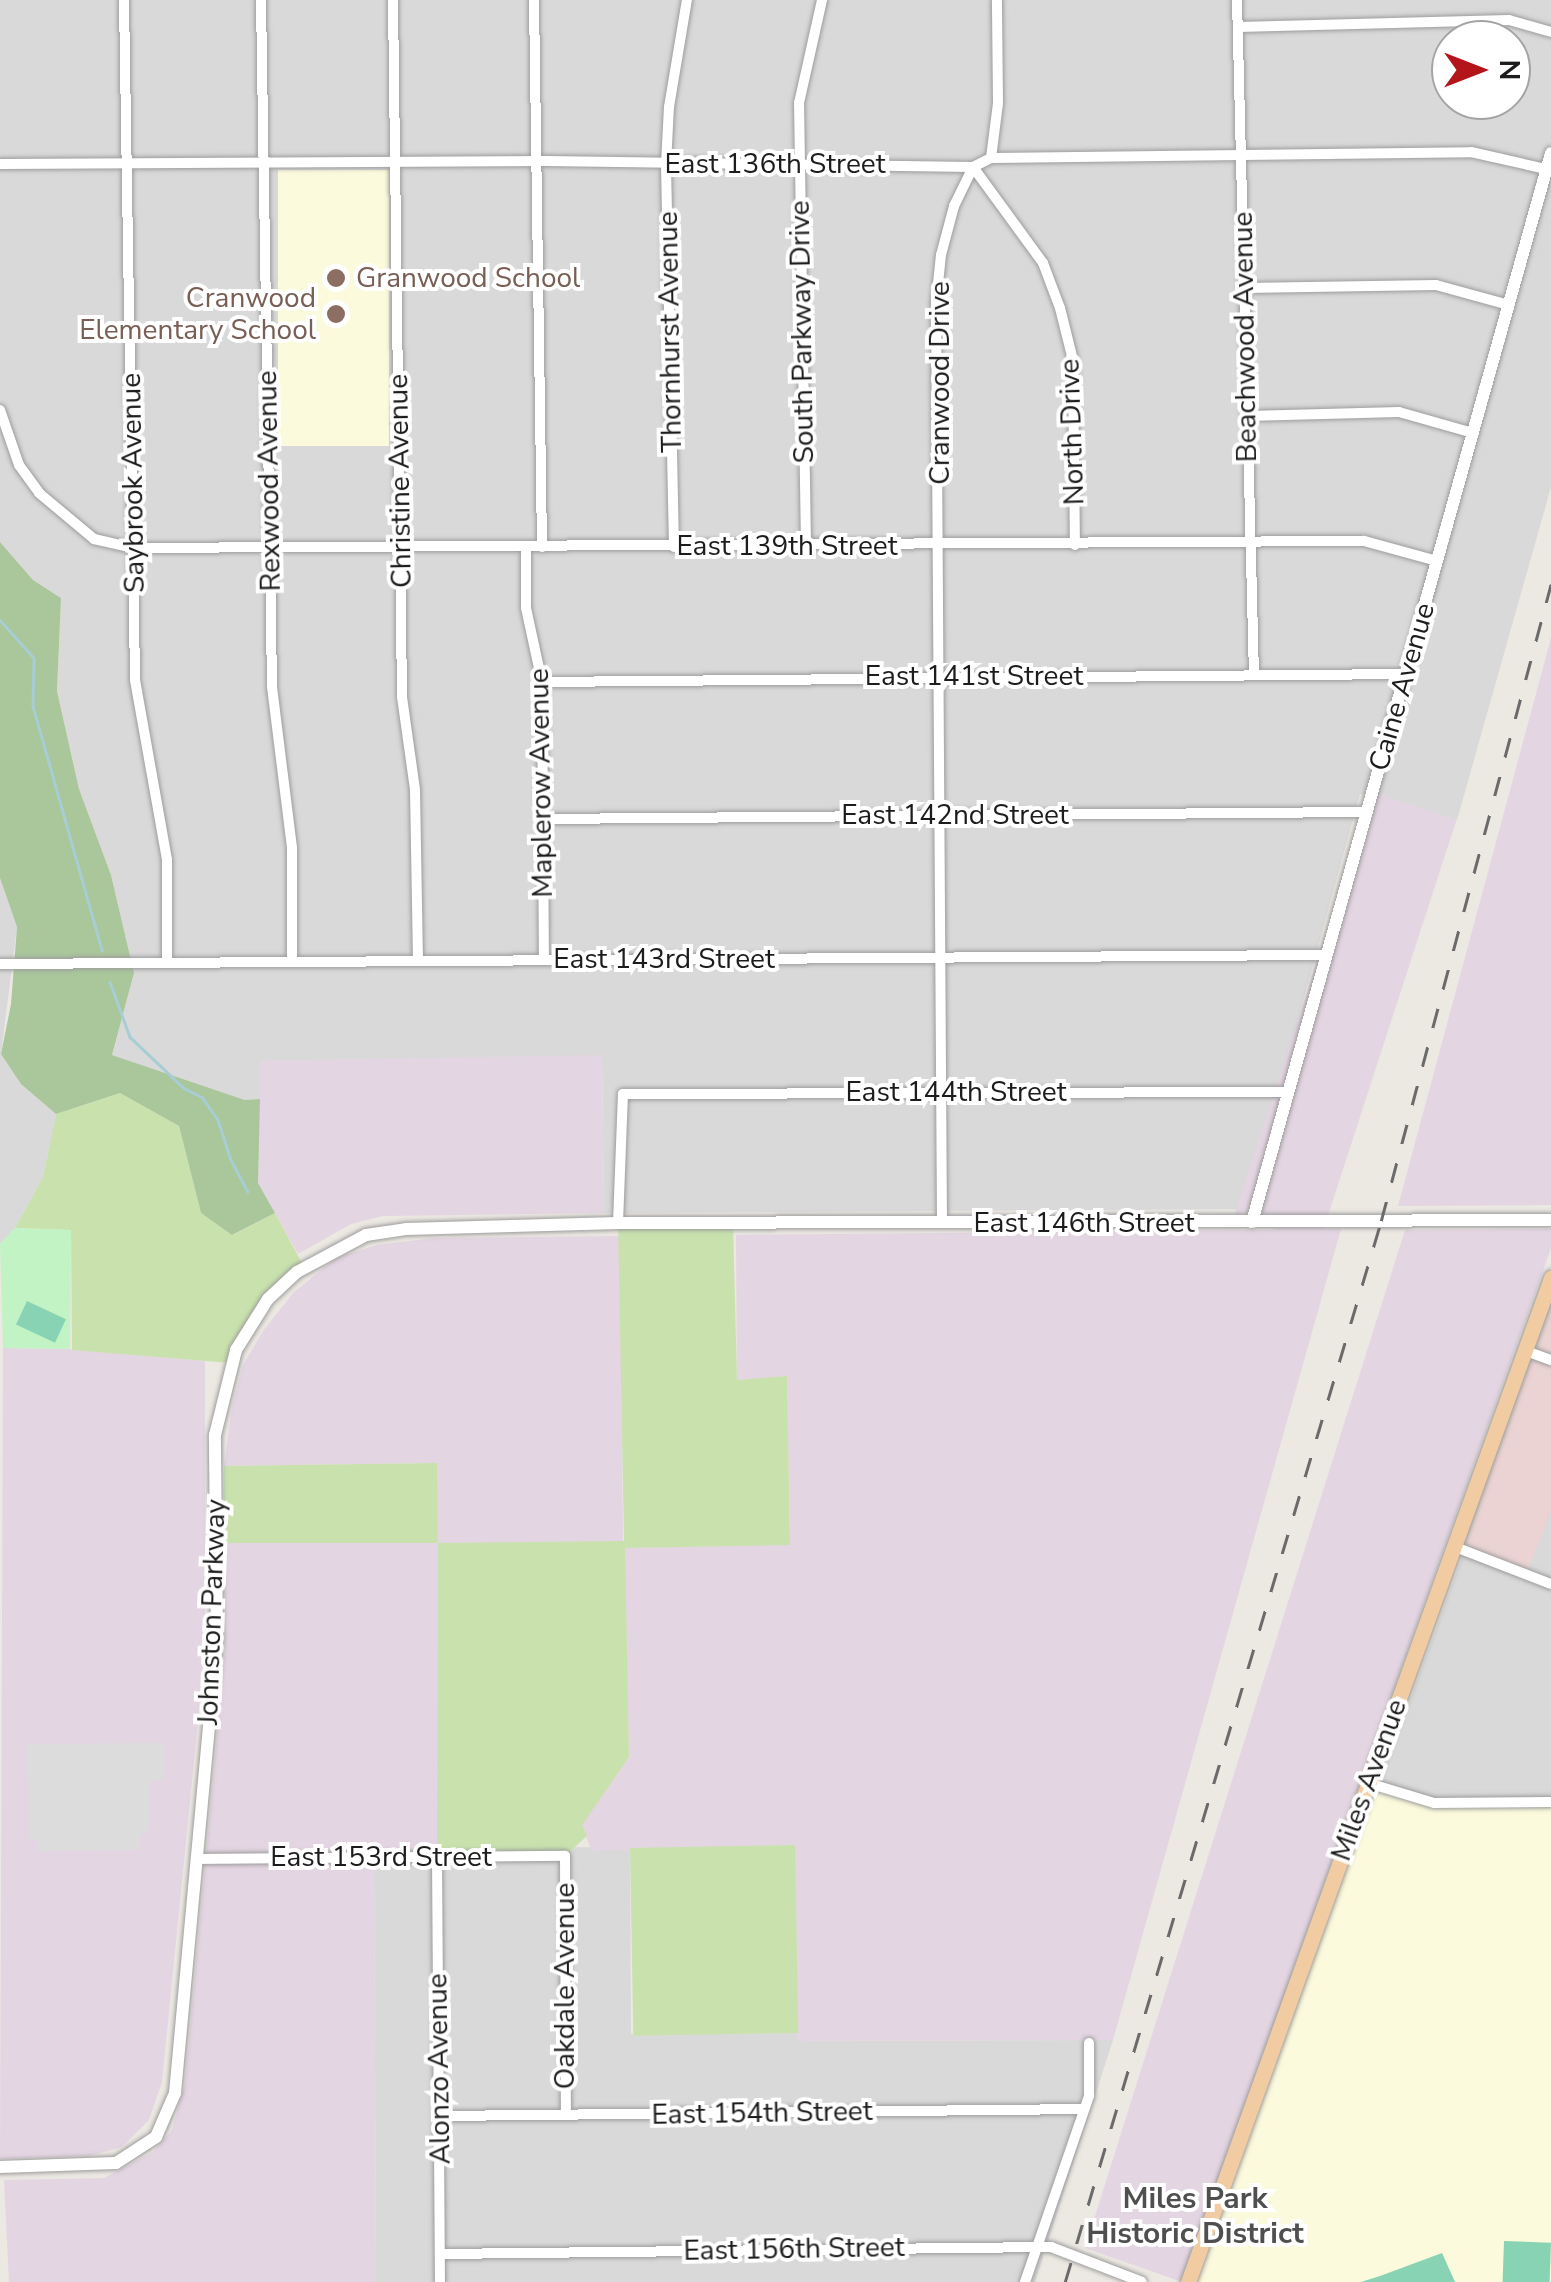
<!DOCTYPE html>
<html>
<head>
<meta charset="utf-8">
<style>
  body { margin:0 }
  #map { position:relative; width:1551px; height:2282px; overflow:hidden; background:#ece8e2; font-family:"Nunito Sans",sans-serif }
  div>[style] { position:absolute }
  .residential>* { inset:0; background:#dad9d9 }
  .commercial>* { inset:0; background:#ebd3d3 }
  .industrial>* { inset:0; background:#e4d5e2; transform-origin:0 0 }
  .education>* { inset:0; background:#fbfadc; transform-origin:0 0 }
  .grass>* { inset:0; background:#c9e2ad; transform-origin:0 0 }
  .forest>* { inset:0; background:#aac79b }
  .park>* { inset:0; background:#c2f3c5 }
  .pitch>* { inset:0; background:#88d3b3; transform-origin:0 0 }
  .parking>* { inset:0; background:#dcdcdc }
  .stream>* { height:2.5px; margin:-1.25px; padding:0 1.25px; transform-origin:1.25px; border-radius:1.25px; background:#a7cdd5 }
  .roads { filter:drop-shadow(0 0 2px #9d9d9d) drop-shadow(0 0 2px #9d9d9d) }
  .minor>* { height:10px; margin:-5px; padding:0 5px; transform-origin:5px; border-radius:5px; background:#fff }
  .tertiary>* { height:12px; margin:-6px; padding:0 6px; transform-origin:6px; border-radius:6px; background:#fff }
  .primary>* { height:15px; margin:-7.5px; padding:0 7.5px; transform-origin:7.5px; border-radius:7.5px; background:#f1cca2 }
  .rail>* { height:2.5px; margin-top:-1.25px; transform-origin:0; background:repeating-linear-gradient(90deg,#6a6a6a 0 20px,transparent 0 40px) }
  .dots>* { width:28px; height:28px; translate:-50% -50%; box-sizing:border-box; border:5px solid #fff; border-radius:50% }
  span { translate:-50% -50%; white-space:nowrap; text-align:center; line-height:1.15; -webkit-text-stroke:8px #fff; paint-order:stroke }
  .street-label { font-size:28px; color:#1c1c1c }
  .education-label { font-size:28px; color:#785e54 }
  .left { translate:0 -50%; text-align:left }
  .right { translate:-100% -50%; text-align:right }
  .neighbourhood-label { font-size:30px; color:#4f4f4f; font-weight:700 }
  .north { position:absolute; left:1431px; top:20px; width:100px; height:100px; box-sizing:border-box; background:#fff; border:2px solid #a4a4a4; border-radius:50%; rotate:90deg; font-size:28px; font-weight:700; line-height:40px; text-align:center; color:#1c1c1c }
  .north::after { content:''; display:block; margin:auto; width:35px; height:45px; background:#b3151b; clip-path:polygon(50% 0,100% 100%,50% 72%,0 100%) }
</style>
</head>
<body>
<div id="map">
  <div class="residential">
    <i style="clip-path:polygon(evenodd,0 0,1551px 0,1551px 487px,1457px 820px,1360px 794px,1246px 1209px,604px 1213px,602px 1056px,261px 1061px,260px 1099px,245px 1100px,112px 1055px,134px 973px,111px 875px,79px 789px,57px 691px,61px 598px,33px 580px,0 542px,0 0,1451px 40px,1511px 40px,1511px 100px,1451px 100px,1451px 40px)"></i>
    <i style="clip-path:polygon(0 878px,17px 927px,1px 1054px,22px 1084px,56px 1114px,43px 1177px,15px 1228px,0 1244px)"></i>
    <i style="clip-path:polygon(1551px 1509px,1551px 2282px,1199px 2282px,1468px 1541px)"></i>
    <i style="clip-path:polygon(630px 1847px,631px 2034px,797px 2033px,797px 2041px,1113px 2040px,1035px 2282px,376px 2282px,374px 1848px)"></i>
  </div>
  <div class="commercial">
    <i style="clip-path:polygon(1551px 1278px,1551px 1510px,1527px 1573px,1455px 1547px)"></i>
  </div>
  <div class="industrial">
    <i style="clip-path:polygon(1551px 638px,1551px 1205px,1398px 1206px)"></i>
    <i style="left:1372px;top:792px;width:89px;height:446px;rotate:18deg"></i>
    <i style="clip-path:polygon(602px 1055px,604px 1213px,383px 1216px,351px 1224px,298px 1254px,258px 1183px,260px 1061px)"></i>
    <i style="clip-path:polygon(1341px 1229px,1113px 2040px,797px 2041px,794px 1845px,592px 1851px,581px 1825px,629px 1757px,624px 1548px,790px 1544px,787px 1377px,737px 1380px,736px 1235px)"></i>
    <i style="clip-path:polygon(1551px 1229px,1551px 1248px,1182px 2282px,1085px 2248px,1405px 1230px)"></i>
    <i style="clip-path:polygon(620px 1236px,623px 1541px,438px 1848px,374px 1849px,376px 2282px,9px 2282px,4px 2180px,104px 2178px,153px 2152px,172px 2130px,185px 2084px,225px 1651px,224px 1543px,438px 1543px,436px 1463px,224px 1466px,232px 1407px,243px 1365px,263px 1331px,293px 1293px,336px 1258px,377px 1245px,434px 1238px)"></i>
    <i style="clip-path:polygon(3px 1348px,70px 1349px,205px 1361px,205px 1650px,162px 2082px,149px 2120px,122px 2147px,89px 2156px,0 2159px)"></i>
  </div>
  <div class="education">
    <i style="left:278px;top:170px;width:111px;height:276px"></i>
    <i style="clip-path:polygon(1368px 1783px,1434px 1803px,1551px 1802px,1551px 2282px,1189px 2282px)"></i>
  </div>
  <div class="grass">
    <i style="clip-path:polygon(120px 1093px,179px 1126px,201px 1213px,233px 1235px,275px 1213px,304px 1267px,268px 1299px,231px 1363px,72px 1350px,71px 1230px,15px 1228px,43px 1177px,56px 1114px)"></i>
    <i style="clip-path:polygon(618px 1223px,733px 1223px,737px 1380px,787px 1376px,790px 1545px,625px 1548px,629px 1757px,582px 1825px,587px 1836px,565px 1856px,437px 1857px,438px 1543px,224px 1543px,224px 1466px,437px 1463px,438px 1543px,624px 1541px)"></i>
    <i style="left:795px;top:1845px;width:188px;height:165px;rotate:89deg"></i>
  </div>
  <div class="forest">
    <i style="clip-path:polygon(0 542px,33px 580px,61px 598px,57px 691px,79px 789px,111px 875px,134px 973px,112px 1055px,245px 1100px,260px 1099px,258px 1183px,275px 1213px,232px 1235px,201px 1213px,179px 1126px,120px 1093px,56px 1114px,21px 1084px,1px 1054px,11px 1004px,17px 927px,0 878px)"></i>
  </div>
  <div class="park">
    <i style="clip-path:polygon(15px 1228px,71px 1230px,70px 1349px,3px 1348px,0 1244px)"></i>
  </div>
  <div class="pitch">
    <i style="left:27px;top:1301px;width:43px;height:26px;rotate:25deg"></i>
    <i style="left:1504px;top:2241px;width:47px;height:41px;rotate:2deg"></i>
    <i style="clip-path:polygon(1442px 2253px,1455px 2282px,1361px 2282px,1380px 2276px)"></i>
  </div>
  <div class="parking">
    <i style="clip-path:polygon(164px 1743px,164px 1780px,149px 1781px,149px 1829px,140px 1836px,140px 1850px,38px 1851px,38px 1840px,29px 1839px,28px 1744px)"></i>
  </div>
  <div class="stream">
    <i style="left:0;top:620px;width:51px;rotate:48.2deg"></i>
    <i style="left:34px;top:658px;width:48px;rotate:91.2deg"></i>
    <i style="left:33px;top:706px;width:254px;rotate:74.2deg"></i>
    <i style="left:110px;top:982px;width:59px;rotate:70deg"></i>
    <i style="left:130px;top:1037px;width:74px;rotate:43.4deg"></i>
    <i style="left:184px;top:1088px;width:20px;rotate:27deg"></i>
    <i style="left:202px;top:1097px;width:28px;rotate:55deg"></i>
    <i style="left:218px;top:1120px;width:40px;rotate:72deg"></i>
    <i style="left:230px;top:1158px;width:38px;rotate:62deg"></i>
  </div>
  <div class="roads">
    <div class="minor">
      <i style="left:124px;top:0;width:680px;rotate:89.07deg"></i>
      <i style="left:135px;top:680px;width:183px;rotate:79.9deg"></i>
      <i style="left:167px;top:860px;width:102px;rotate:90deg"></i>
      <i style="left:261px;top:0;width:687px;rotate:89.08deg"></i>
      <i style="left:272px;top:687px;width:162px;rotate:82.9deg"></i>
      <i style="left:292px;top:848px;width:114px;rotate:90deg"></i>
      <i style="left:393px;top:0;width:697px;rotate:89.26deg"></i>
      <i style="left:402px;top:697px;width:94px;rotate:82deg"></i>
      <i style="left:415px;top:790px;width:171px;rotate:89deg"></i>
      <i style="left:534px;top:0;width:547px;rotate:89.16deg"></i>
      <i style="left:1237px;top:0;width:675px;rotate:88.56deg"></i>
      <i style="left:1238px;top:27px;width:271px;rotate:-1.5deg"></i>
      <i style="left:1509px;top:20px;width:44px;rotate:15.9deg"></i>
      <i style="left:991px;top:158px;width:55px;rotate:-82.7deg"></i>
      <i style="left:998px;top:103px;width:103px;rotate:-90.6deg"></i>
      <i style="left:0;top:164px;width:546px;rotate:-0.31deg"></i>
      <i style="left:546px;top:161px;width:427px;rotate:0.8deg"></i>
      <i style="left:973px;top:167px;width:20px;rotate:-27deg"></i>
      <i style="left:991px;top:158px;width:480px;rotate:-0.7deg"></i>
      <i style="left:1471px;top:152px;width:77px;rotate:12.8deg"></i>
      <i style="left:973px;top:167px;width:119px;rotate:53.9deg"></i>
      <i style="left:1043px;top:263px;width:48px;rotate:69.3deg"></i>
      <i style="left:1060px;top:308px;width:54px;rotate:76deg"></i>
      <i style="left:1073px;top:360px;width:185px;rotate:89.4deg"></i>
      <i style="left:1244px;top:288px;width:192px;rotate:-0.9deg"></i>
      <i style="left:1436px;top:285px;width:76px;rotate:15.3deg"></i>
      <i style="left:0;top:410px;width:58px;rotate:70.9deg"></i>
      <i style="left:19px;top:465px;width:34px;rotate:54deg"></i>
      <i style="left:39px;top:493px;width:72px;rotate:39.9deg"></i>
      <i style="left:94px;top:539px;width:41px;rotate:12.7deg"></i>
      <i style="left:134px;top:548px;width:1230px;rotate:-0.33deg"></i>
      <i style="left:1364px;top:541px;width:76px;rotate:15.3deg"></i>
      <i style="left:1247px;top:416px;width:152px;rotate:-1.5deg"></i>
      <i style="left:1399px;top:412px;width:77px;rotate:15.8deg"></i>
      <i style="left:806px;top:546px;width:443px;rotate:-90.9deg"></i>
      <i style="left:799px;top:103px;width:106px;rotate:-77.4deg"></i>
      <i style="left:526px;top:547px;width:61px;rotate:90deg"></i>
      <i style="left:526px;top:608px;width:76px;rotate:77.8deg"></i>
      <i style="left:542px;top:682px;width:278px;rotate:89.6deg"></i>
      <i style="left:674px;top:547px;width:383px;rotate:-91.2deg"></i>
      <i style="left:666px;top:164px;width:57px;rotate:-87deg"></i>
      <i style="left:669px;top:107px;width:109px;rotate:-80.5deg"></i>
      <i style="left:542px;top:682px;width:864px;rotate:-0.53deg"></i>
      <i style="left:543px;top:819px;width:824px;rotate:-0.49deg"></i>
      <i style="left:0;top:964px;width:1327px;rotate:-0.39deg"></i>
      <i style="left:618px;top:1223px;width:129px;rotate:-87.8deg"></i>
      <i style="left:623px;top:1094px;width:666px;rotate:-0.17deg"></i>
      <i style="left:942px;top:1223px;width:920px;rotate:-90.37deg"></i>
      <i style="left:936px;top:303px;width:48px;rotate:-84.1deg"></i>
      <i style="left:941px;top:255px;width:51px;rotate:-75.1deg"></i>
      <i style="left:954px;top:206px;width:43px;rotate:-64deg"></i>
      <i style="left:1526px;top:1351px;width:27px;rotate:20deg"></i>
      <i style="left:1455px;top:1547px;width:103px;rotate:21.1deg"></i>
      <i style="left:1368px;top:1783px;width:69px;rotate:16.9deg"></i>
      <i style="left:1434px;top:1803px;width:117px;rotate:-0.5deg"></i>
      <i style="left:437px;top:1857px;width:425px;rotate:89.6deg"></i>
      <i style="left:198px;top:1859px;width:367px;rotate:-0.5deg"></i>
      <i style="left:565px;top:1856px;width:259px;rotate:89.8deg"></i>
      <i style="left:440px;top:2116px;width:643px;rotate:-0.62deg"></i>
      <i style="left:440px;top:2254px;width:611px;rotate:-0.66deg"></i>
      <i style="left:1051px;top:2247px;width:97px;rotate:21deg"></i>
      <i style="left:1025px;top:2282px;width:197px;rotate:-71deg"></i>
      <i style="left:1089px;top:2096px;width:53px;rotate:-90deg"></i>
    </div>
    <div class="tertiary">
      <i style="left:1252px;top:1222px;width:1110px;rotate:-74.37deg"></i>
      <i style="left:0;top:2167px;width:116px;rotate:-2deg"></i>
      <i style="left:116px;top:2163px;width:48px;rotate:-33deg"></i>
      <i style="left:156px;top:2137px;width:48px;rotate:-66.6deg"></i>
      <i style="left:175px;top:2093px;width:455px;rotate:-84.7deg"></i>
      <i style="left:217px;top:1640px;width:205px;rotate:-90.6deg"></i>
      <i style="left:215px;top:1435px;width:88px;rotate:-76.1deg"></i>
      <i style="left:236px;top:1350px;width:60px;rotate:-57.9deg"></i>
      <i style="left:268px;top:1299px;width:40px;rotate:-43deg"></i>
      <i style="left:297px;top:1272px;width:78px;rotate:-28.2deg"></i>
      <i style="left:366px;top:1235px;width:40px;rotate:-8.5deg"></i>
      <i style="left:406px;top:1229px;width:212px;rotate:-1.6deg"></i>
      <i style="left:618px;top:1223px;width:933px;rotate:-0.18deg"></i>
    </div>
    <div class="primary">
      <i style="left:1188px;top:2282px;width:1068px;rotate:-70.12deg"></i>
    </div>
  </div>
  <div class="rail">
    <i style="left:1065px;top:2282px;width:1107px;rotate:-73.41deg"></i>
    <i style="left:1381px;top:1221px;width:659px;rotate:-75.06deg"></i>
  </div>
  <div class="dots">
    <i style="left:336px;top:278px;background:#8d6e63"></i>
    <i style="left:336px;top:314px;background:#8d6e63"></i>
  </div>
  <div class="street-label">
    <span style="left:775px;top:164px">East 136th Street</span>
    <span style="left:670px;top:332px;rotate:-91deg">Thornhurst Avenue</span>
    <span style="left:802px;top:332px;rotate:-91deg">South Parkway Drive</span>
    <span style="left:1245px;top:337px;rotate:-91deg">Beachwood Avenue</span>
    <span style="left:940px;top:383px;rotate:-90deg">Cranwood Drive</span>
    <span style="left:1072px;top:432px;rotate:-92deg">North Drive</span>
    <span style="left:269px;top:481px;rotate:-91deg">Rexwood Avenue</span>
    <span style="left:400px;top:481px;rotate:-91deg">Christine Avenue</span>
    <span style="left:133px;top:483px;rotate:-91deg">Saybrook Avenue</span>
    <span style="left:787px;top:546px">East 139th Street</span>
    <span style="left:974px;top:676px">East 141st Street</span>
    <span style="left:1402px;top:687px;rotate:-74deg">Caine Avenue</span>
    <span style="left:541px;top:783px;rotate:-91deg">Maplerow Avenue</span>
    <span style="left:955px;top:815px">East 142nd Street</span>
    <span style="left:664px;top:959px">East 143rd Street</span>
    <span style="left:956px;top:1092px">East 144th Street</span>
    <span style="left:1084px;top:1223px">East 146th Street</span>
    <span style="left:212px;top:1612px;rotate:-88deg">Johnston Parkway</span>
    <span style="left:1369px;top:1780px;rotate:-70deg">Miles Avenue</span>
    <span style="left:381px;top:1857px">East 153rd Street</span>
    <span style="left:565px;top:1986px;rotate:-90deg">Oakdale Avenue</span>
    <span style="left:439px;top:2069px;rotate:-91deg">Alonzo Avenue</span>
    <span style="left:762px;top:2113px;rotate:-1deg">East 154th Street</span>
    <span style="left:794px;top:2249px;rotate:-1deg">East 156th Street</span>
  </div>
  <div class="education-label">
    <span class="left" style="left:356px;top:278px">Granwood School</span>
    <span class="right" style="left:316px;top:314px">Cranwood<br>Elementary School</span>
  </div>
  <div class="neighbourhood-label">
    <span style="left:1195px;top:2216px">Miles Park<br>Historic District</span>
  </div>
  <div class="north">N</div>
</div>
</body>
</html>
